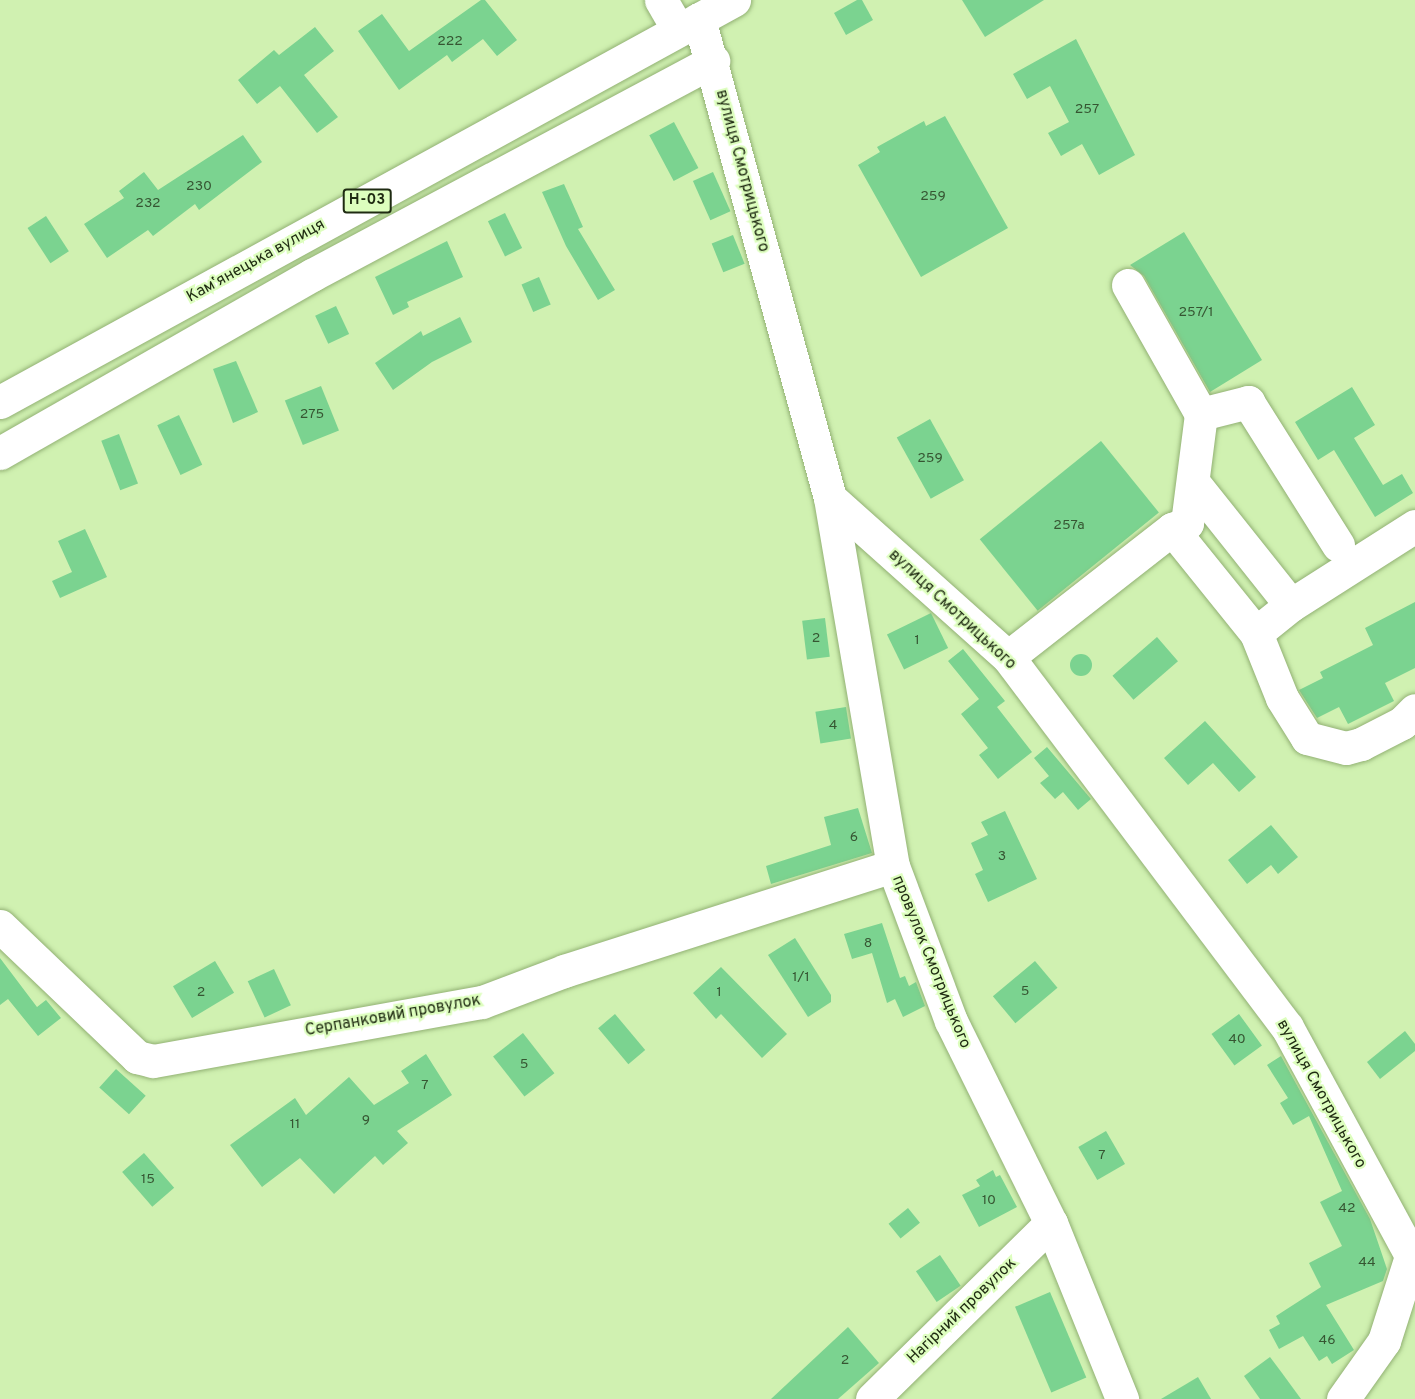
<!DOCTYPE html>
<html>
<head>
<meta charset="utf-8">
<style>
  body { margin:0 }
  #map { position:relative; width:1415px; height:1399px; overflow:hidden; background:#d0f1b1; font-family:Overpass,sans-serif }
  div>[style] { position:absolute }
  .building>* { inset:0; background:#7bd390; transform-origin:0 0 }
  .round { border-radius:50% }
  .roads { filter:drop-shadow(0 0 2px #92b174) drop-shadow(0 0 2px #92b174) }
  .minor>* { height:33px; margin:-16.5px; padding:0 16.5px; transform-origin:16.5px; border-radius:16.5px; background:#fff }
  .major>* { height:33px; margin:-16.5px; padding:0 16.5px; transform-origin:16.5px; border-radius:16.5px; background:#fff }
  span { translate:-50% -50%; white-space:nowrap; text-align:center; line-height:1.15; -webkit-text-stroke:4.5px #ddfebe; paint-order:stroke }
  .number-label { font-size:14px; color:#365532 }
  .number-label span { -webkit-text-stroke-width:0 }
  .shield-label span { padding:2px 4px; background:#ddfebe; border:2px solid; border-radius:4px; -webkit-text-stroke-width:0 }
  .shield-label { font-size:15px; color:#1f2b12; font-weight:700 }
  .street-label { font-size:16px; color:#1f2b12 }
</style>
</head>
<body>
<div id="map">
  <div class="building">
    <i style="clip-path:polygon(481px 0,485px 0,517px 40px,497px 56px,483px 39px,452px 62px,447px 55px,399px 90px,358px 31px,382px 14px,409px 51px)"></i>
    <i style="clip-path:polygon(857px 0,862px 0,873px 20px,846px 35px,834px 13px)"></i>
    <i style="clip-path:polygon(962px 0,1044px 0,985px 37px)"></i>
    <i style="clip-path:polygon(315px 27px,334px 51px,304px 75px,338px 117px,317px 133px,280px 86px,257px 104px,238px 80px,274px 50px,279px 55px)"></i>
    <i style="clip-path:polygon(1076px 39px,1135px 155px,1099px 175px,1082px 144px,1061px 156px,1048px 133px,1069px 122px,1050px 86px,1027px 99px,1013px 74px)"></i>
    <i style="clip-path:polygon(945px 116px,1008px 228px,921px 277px,858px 165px,880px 152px,877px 147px,924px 121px,926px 126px)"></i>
    <i style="left:674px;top:122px;width:52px;height:28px;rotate:62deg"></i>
    <i style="clip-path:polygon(243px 135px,262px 162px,199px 210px,195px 204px,153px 236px,148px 230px,107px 258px,84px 224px,124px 198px,119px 191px,144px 172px,158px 190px)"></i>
    <i style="left:713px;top:172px;width:43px;height:22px;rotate:66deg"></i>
    <i style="clip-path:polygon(564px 184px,583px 227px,578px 229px,615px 290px,598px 300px,566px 246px,542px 192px)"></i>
    <i style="left:505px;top:213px;width:39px;height:19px;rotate:64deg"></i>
    <i style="left:46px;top:216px;width:42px;height:22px;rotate:57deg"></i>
    <i style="clip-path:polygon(1184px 232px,1262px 360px,1210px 392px,1144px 276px,1130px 265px)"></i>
    <i style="left:733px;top:235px;width:31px;height:23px;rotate:68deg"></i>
    <i style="clip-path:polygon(447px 241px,463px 277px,407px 302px,409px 307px,393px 315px,375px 277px)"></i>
    <i style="left:539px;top:277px;width:30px;height:19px;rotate:67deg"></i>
    <i style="left:336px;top:306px;width:31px;height:23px;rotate:65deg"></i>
    <i style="clip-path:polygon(460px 317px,472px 342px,432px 362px,393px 390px,375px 363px,421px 331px,423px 336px)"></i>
    <i style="clip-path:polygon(236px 361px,258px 412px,233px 423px,213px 369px)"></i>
    <i style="left:321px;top:386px;width:48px;height:39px;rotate:68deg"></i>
    <i style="clip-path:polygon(1352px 387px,1375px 425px,1354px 438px,1383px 485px,1402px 474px,1413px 493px,1375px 517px,1334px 450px,1318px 460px,1295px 422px)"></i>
    <i style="left:179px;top:415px;width:55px;height:24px;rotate:65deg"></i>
    <i style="left:930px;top:419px;width:70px;height:38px;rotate:61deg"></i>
    <i style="left:119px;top:434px;width:53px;height:19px;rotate:69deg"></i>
    <i style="left:1101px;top:441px;width:92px;height:156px;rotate:51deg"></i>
    <i style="clip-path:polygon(85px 529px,107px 577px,60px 598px,52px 581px,72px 572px,58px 541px)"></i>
    <i style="clip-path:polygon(1415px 602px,1415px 668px,1385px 683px,1394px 701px,1348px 724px,1339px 707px,1317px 718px,1299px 690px,1323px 678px,1320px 672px,1373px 645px,1365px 628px)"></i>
    <i style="left:931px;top:613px;width:39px;height:49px;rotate:64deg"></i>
    <i style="left:825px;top:618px;width:39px;height:23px;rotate:83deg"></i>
    <i style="left:1157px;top:637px;width:32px;height:59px;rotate:49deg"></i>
    <i style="clip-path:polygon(963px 649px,1005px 701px,997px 707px,1032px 752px,998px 779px,979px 755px,988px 748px,961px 714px,979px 699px,948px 661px)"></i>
    <i class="round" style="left:1070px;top:654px;width:22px;height:22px"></i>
    <i style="left:846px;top:707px;width:32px;height:31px;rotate:81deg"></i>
    <i style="clip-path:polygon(1205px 721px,1256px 777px,1239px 792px,1213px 763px,1188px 785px,1164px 758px)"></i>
    <i style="clip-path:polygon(1047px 747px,1091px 799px,1078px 810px,1063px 792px,1055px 799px,1040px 783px,1049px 776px,1034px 758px)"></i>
    <i style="clip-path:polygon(858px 808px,872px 853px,771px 884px,766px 866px,831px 845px,824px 817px)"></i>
    <i style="clip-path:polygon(1005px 811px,1037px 879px,988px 902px,975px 874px,983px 870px,971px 843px,988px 835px,981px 822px)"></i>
    <i style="clip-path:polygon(1271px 825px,1298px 857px,1278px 874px,1271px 865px,1247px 884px,1228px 860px)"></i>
    <i style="clip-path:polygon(882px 923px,900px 978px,905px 976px,909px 986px,916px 982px,925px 1006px,903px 1017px,895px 999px,887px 1003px,872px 953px,852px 959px,844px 934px)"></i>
    <i style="clip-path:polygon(795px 938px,831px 995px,831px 1002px,808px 1017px,768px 955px)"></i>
    <i style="clip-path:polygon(0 958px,37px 1007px,46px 1000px,61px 1018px,38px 1036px,8px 999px,0 1005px)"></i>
    <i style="left:215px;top:961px;width:37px;height:49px;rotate:59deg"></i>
    <i style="left:1035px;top:961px;width:35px;height:55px;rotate:50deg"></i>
    <i style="clip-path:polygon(721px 967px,787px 1034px,762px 1058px,721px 1014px,716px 1019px,693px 993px)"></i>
    <i style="left:274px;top:969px;width:40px;height:29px;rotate:65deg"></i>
    <i style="left:615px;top:1014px;width:47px;height:22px;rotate:50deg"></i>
    <i style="left:1239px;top:1014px;width:39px;height:34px;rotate:54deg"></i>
    <i style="clip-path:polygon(1405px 1031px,1415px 1044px,1415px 1051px,1380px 1079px,1367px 1062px)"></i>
    <i style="left:523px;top:1033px;width:51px;height:38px;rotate:52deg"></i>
    <i style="clip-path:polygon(426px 1054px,452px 1095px,397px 1131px,408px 1143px,383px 1165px,375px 1156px,334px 1194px,300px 1158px,262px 1187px,230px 1145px,295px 1098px,306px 1115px,349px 1077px,374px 1105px,409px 1083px,401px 1071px)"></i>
    <i style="clip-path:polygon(1281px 1056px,1370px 1219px,1387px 1269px,1383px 1281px,1326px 1305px,1354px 1350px,1332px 1364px,1327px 1356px,1319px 1361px,1303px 1336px,1279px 1349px,1269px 1330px,1280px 1324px,1276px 1316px,1321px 1287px,1309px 1263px,1342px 1246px,1320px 1202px,1342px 1191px,1309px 1116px,1293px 1125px,1280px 1103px,1288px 1098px,1267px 1065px)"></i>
    <i style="left:116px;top:1069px;width:40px;height:25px;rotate:42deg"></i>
    <i style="left:1106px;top:1131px;width:38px;height:32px;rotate:60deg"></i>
    <i style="left:144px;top:1153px;width:46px;height:29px;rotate:49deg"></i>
    <i style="clip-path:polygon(993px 1170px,996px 1177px,1000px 1175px,1017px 1207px,979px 1227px,962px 1195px,980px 1186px,976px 1180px)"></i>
    <i style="left:908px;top:1208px;width:19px;height:25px;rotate:51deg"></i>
    <i style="left:940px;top:1255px;width:37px;height:29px;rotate:56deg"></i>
    <i style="left:1050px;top:1292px;width:93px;height:38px;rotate:67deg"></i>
    <i style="clip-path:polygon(848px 1327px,879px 1363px,838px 1399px,771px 1399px)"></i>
    <i style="clip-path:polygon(1270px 1357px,1282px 1373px,1301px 1399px,1260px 1399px,1244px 1376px)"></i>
    <i style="clip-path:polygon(1198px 1377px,1211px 1399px,1161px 1399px)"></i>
  </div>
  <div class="roads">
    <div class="minor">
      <i style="left:661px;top:0;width:34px;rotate:60deg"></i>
      <i style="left:699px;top:19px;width:497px;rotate:74.7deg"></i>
      <i style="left:830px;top:498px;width:239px;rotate:41.8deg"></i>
      <i style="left:1008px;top:657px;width:463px;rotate:53deg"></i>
      <i style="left:1287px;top:1027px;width:268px;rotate:61.5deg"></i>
      <i style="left:1128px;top:285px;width:148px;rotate:60.5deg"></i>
      <i style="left:1201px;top:414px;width:110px;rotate:97.3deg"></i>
      <i style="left:1187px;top:523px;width:16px;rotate:158deg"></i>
      <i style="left:1201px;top:414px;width:49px;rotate:-14.3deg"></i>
      <i style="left:1248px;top:402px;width:169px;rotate:57.8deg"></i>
      <i style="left:0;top:453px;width:359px;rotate:-29.7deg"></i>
      <i style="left:312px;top:275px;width:455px;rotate:-28.1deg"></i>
      <i style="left:1193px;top:482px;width:157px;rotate:51.5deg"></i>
      <i style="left:830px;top:498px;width:373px;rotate:80.3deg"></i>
      <i style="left:893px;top:866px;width:165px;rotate:69.5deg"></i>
      <i style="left:951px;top:1021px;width:225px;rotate:63.7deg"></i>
      <i style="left:1051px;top:1223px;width:190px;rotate:68deg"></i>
      <i style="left:1256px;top:633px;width:45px;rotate:-38.7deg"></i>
      <i style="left:1291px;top:605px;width:147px;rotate:-32.5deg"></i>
      <i style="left:1008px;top:657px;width:208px;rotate:-38deg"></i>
      <i style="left:1172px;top:529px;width:134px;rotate:51.1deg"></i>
      <i style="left:1256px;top:633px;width:70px;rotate:68.2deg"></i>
      <i style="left:1282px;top:698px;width:47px;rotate:58deg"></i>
      <i style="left:1307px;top:738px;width:40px;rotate:14.4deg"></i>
      <i style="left:1346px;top:748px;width:16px;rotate:-15deg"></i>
      <i style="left:1361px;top:744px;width:46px;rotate:-27.1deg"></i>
      <i style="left:1402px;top:723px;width:18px;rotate:-45deg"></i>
      <i style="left:0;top:926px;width:190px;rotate:43.7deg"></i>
      <i style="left:137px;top:1057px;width:16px;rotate:14deg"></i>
      <i style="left:153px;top:1061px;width:334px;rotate:-10.2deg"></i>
      <i style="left:482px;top:1002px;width:88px;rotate:-20.7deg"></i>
      <i style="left:564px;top:971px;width:345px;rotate:-17.7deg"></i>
      <i style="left:872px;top:1399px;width:251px;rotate:-44.5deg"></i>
      <i style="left:1343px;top:1399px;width:71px;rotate:-54.7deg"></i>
      <i style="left:1384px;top:1341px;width:102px;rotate:-72.3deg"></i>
    </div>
    <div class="major">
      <i style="left:0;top:402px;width:837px;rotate:-28.71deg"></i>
    </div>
  </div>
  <div class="number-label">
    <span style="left:450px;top:42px">222</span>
    <span style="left:1087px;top:110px">257</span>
    <span style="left:199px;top:187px">230</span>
    <span style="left:933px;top:197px">259</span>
    <span style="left:148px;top:204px">232</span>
    <span style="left:1196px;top:313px">257/1</span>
    <span style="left:312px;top:415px">275</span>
    <span style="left:930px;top:459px">259</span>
    <span style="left:1069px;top:526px">257а</span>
    <span style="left:816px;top:639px">2</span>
    <span style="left:917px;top:641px">1</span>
    <span style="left:833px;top:726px">4</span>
    <span style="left:854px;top:838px">6</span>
    <span style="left:1002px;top:857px">3</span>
    <span style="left:868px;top:944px">8</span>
    <span style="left:801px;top:978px">1/1</span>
    <span style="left:1025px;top:992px">5</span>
    <span style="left:201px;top:993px">2</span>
    <span style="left:719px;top:993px">1</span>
    <span style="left:1237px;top:1040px">40</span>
    <span style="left:524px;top:1065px">5</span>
    <span style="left:425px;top:1086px">7</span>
    <span style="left:366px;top:1121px">9</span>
    <span style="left:295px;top:1125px">11</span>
    <span style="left:1102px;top:1156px">7</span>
    <span style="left:148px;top:1180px">15</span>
    <span style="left:989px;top:1201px">10</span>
    <span style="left:1347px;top:1209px">42</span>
    <span style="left:1367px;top:1263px">44</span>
    <span style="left:1327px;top:1341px">46</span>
    <span style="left:845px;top:1361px">2</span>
  </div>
  <div class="shield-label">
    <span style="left:367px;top:201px">Н-03</span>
  </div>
  <div class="street-label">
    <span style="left:742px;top:171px;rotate:75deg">вулиця Смотрицького</span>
    <span style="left:256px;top:261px;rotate:-29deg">Камʼянецька вулиця</span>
    <span style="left:952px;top:610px;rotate:43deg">вулиця Смотрицького</span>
    <span style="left:931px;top:962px;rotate:68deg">провулок Смотрицького</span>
    <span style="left:393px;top:1016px;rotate:-10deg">Серпанковий провулок</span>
    <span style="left:1321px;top:1094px;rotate:61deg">вулиця Смотрицького</span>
    <span style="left:962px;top:1311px;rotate:-44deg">Нагірний провулок</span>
  </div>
</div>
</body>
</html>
